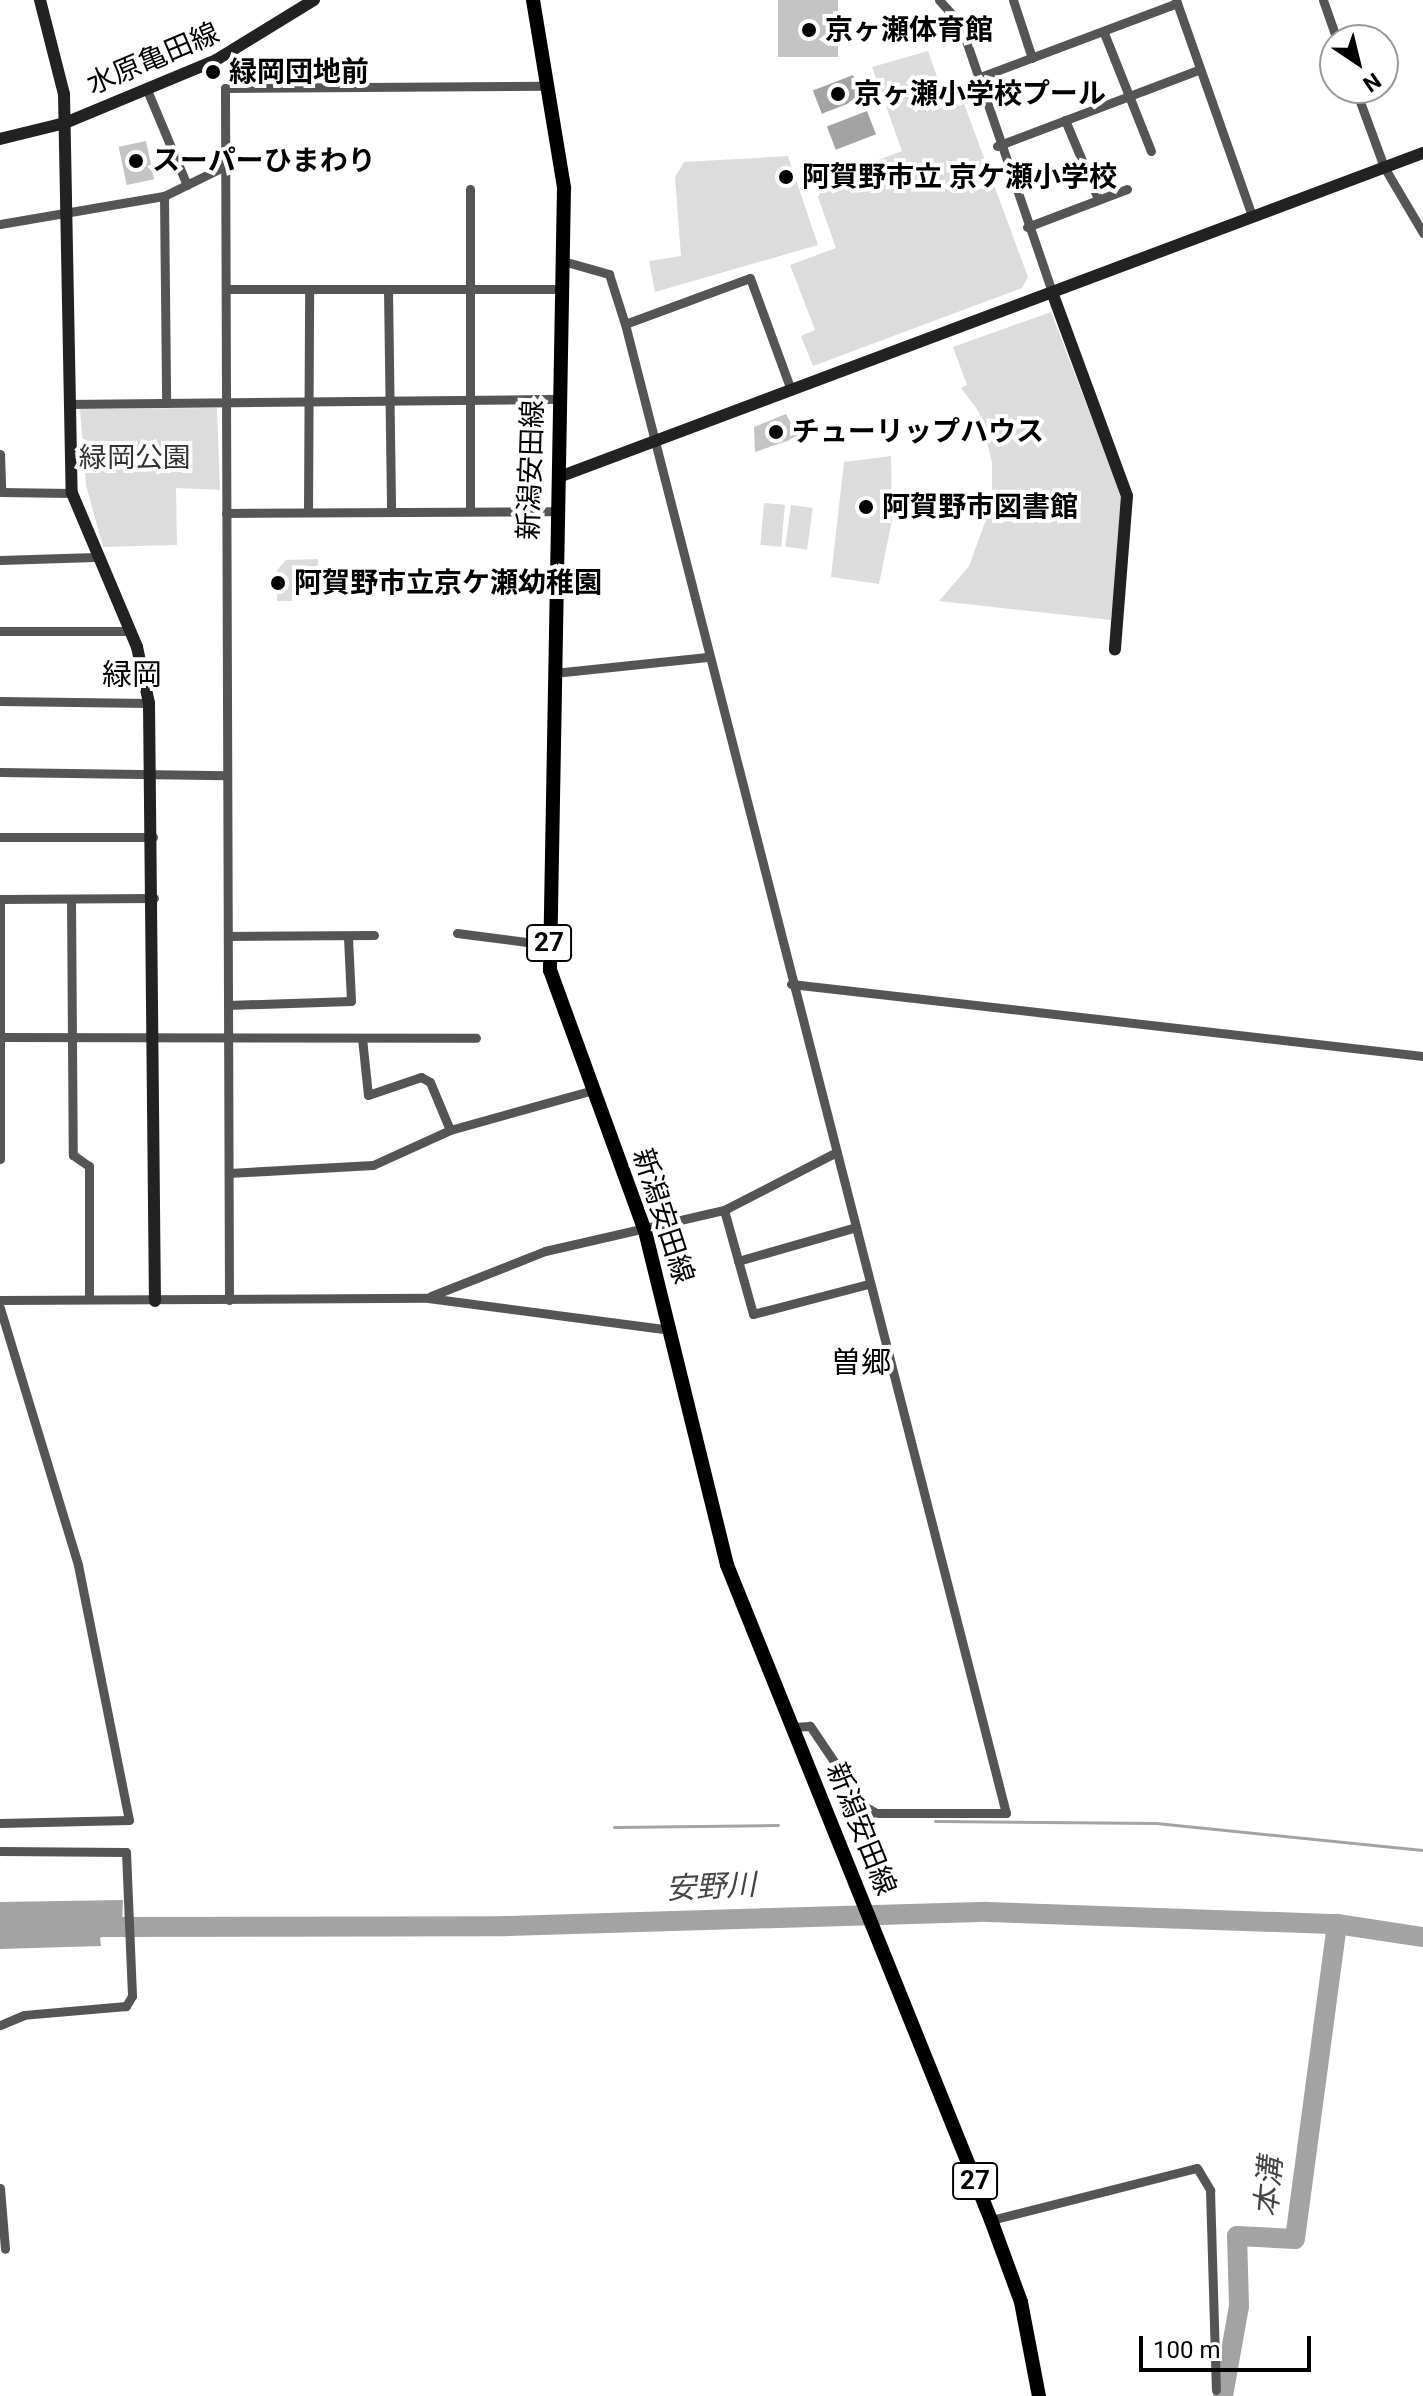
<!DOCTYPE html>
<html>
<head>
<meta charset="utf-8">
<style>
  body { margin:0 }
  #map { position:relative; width:1423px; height:2396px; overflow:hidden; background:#fff; font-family:Roboto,"Noto Sans JP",sans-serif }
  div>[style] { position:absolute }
  .green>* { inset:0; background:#dcdcdc; transform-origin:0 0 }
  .water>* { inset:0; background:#a3a3a3; transform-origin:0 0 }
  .stream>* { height:3px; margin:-1.5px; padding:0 1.5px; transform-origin:1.5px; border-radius:1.5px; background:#a3a3a3 }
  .river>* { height:20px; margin:-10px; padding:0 10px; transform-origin:10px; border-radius:10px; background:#a3a3a3 }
  .building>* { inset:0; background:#c4c4c4; transform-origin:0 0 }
  .street>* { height:9px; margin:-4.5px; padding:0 4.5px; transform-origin:4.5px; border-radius:4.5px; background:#555 }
  .secondary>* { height:12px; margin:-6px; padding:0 6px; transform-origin:6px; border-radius:6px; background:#222 }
  .primary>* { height:14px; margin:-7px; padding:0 7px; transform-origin:7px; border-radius:7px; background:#000 }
  .dots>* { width:22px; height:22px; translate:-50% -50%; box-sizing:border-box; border:4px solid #fff; border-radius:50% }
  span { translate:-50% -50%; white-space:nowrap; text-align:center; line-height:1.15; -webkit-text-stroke:8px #fff; paint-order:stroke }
  .shield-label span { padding:2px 6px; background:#fff; border:2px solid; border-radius:6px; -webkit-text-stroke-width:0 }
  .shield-label { font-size:26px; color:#000; font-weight:700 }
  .poi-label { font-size:28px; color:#000; font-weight:700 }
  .left { translate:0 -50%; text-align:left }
  .street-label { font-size:28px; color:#000 }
  .park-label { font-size:28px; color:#333 }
  .neighbourhood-label { font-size:30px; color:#000 }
  .water-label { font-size:30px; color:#444; font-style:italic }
  .north { position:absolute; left:1319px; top:24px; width:80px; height:80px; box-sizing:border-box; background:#fff; border:2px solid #999; border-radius:50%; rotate:145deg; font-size:22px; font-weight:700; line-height:32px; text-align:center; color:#000 }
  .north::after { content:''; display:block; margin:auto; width:28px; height:36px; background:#000; clip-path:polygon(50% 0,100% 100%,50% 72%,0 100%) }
  .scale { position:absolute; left:1139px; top:2336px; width:172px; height:36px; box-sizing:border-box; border:4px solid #000; border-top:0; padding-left:10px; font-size:24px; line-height:28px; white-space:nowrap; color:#000; -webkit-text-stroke:6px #fff; paint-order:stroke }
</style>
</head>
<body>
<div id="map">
  <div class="green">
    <i style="clip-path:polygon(928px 51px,947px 105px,963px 101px,1028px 277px,1022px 288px,813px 366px,801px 336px,815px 330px,790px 265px,836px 248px,818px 197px,827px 179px,902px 151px,872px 67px)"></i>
    <i style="clip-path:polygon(788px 156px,818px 245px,655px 292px,649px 261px,681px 256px,675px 177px,684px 162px)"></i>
    <i style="clip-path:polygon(1051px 312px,1123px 500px,1111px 620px,939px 601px,969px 566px,992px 503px,992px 462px,979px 412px,961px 388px,967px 385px,953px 347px)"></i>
    <i style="clip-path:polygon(217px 408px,220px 490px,176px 488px,177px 545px,103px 547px,86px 485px,80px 409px)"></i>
    <i style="clip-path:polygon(891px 456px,892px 520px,879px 584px,831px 577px,844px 462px)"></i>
    <i style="left:764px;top:503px;width:21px;height:42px;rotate:5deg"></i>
    <i style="left:791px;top:505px;width:22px;height:42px;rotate:8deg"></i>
    <i style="clip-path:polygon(318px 559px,318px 586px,293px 588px,292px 601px,277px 601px,277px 570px,286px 560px)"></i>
  </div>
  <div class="water">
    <i style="left:853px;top:75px;width:25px;height:43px;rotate:69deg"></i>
    <i style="left:867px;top:111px;width:25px;height:43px;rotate:69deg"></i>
    <i style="clip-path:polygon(123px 1900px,122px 1926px,100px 1938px,101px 1946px,0 1949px,0 1902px)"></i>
  </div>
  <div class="stream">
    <i style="left:935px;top:1821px;width:221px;rotate:0.5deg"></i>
    <i style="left:1156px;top:1823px;width:268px;rotate:5.8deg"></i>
    <i style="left:614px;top:1827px;width:164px;rotate:-0.7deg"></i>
  </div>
  <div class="river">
    <i style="left:96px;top:1927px;width:409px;rotate:-0.1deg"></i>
    <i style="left:505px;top:1926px;width:483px;rotate:-1.7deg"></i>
    <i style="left:988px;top:1912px;width:349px;rotate:2deg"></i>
    <i style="left:1337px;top:1924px;width:87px;rotate:8.6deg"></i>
    <i style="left:1223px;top:2396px;width:91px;rotate:-79.9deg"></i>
    <i style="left:1239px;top:2306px;width:70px;rotate:-91.6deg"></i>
    <i style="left:1237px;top:2236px;width:58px;rotate:3deg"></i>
    <i style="left:1295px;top:2239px;width:318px;rotate:-82.4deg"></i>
  </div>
  <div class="building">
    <i style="left:778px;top:0;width:60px;height:57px"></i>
    <i style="left:146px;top:141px;width:39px;height:28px;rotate:78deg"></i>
    <i style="clip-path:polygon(786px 414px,799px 437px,755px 452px,754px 427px)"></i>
  </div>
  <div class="street">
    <i style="left:939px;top:0;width:31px;rotate:48deg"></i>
    <i style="left:960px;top:23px;width:284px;rotate:71.1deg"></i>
    <i style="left:1013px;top:0;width:61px;rotate:71.9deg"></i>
    <i style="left:1176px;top:0;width:229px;rotate:70.6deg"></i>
    <i style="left:1323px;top:0;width:42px;rotate:70.7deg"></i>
    <i style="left:1104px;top:33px;width:127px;rotate:68.3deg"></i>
    <i style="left:975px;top:79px;width:216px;rotate:-20.6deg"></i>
    <i style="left:1355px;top:88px;width:84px;rotate:69.8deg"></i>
    <i style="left:1384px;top:167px;width:77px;rotate:59.4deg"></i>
    <i style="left:147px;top:90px;width:103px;rotate:67.2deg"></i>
    <i style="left:1065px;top:120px;width:86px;rotate:67.3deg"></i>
    <i style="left:997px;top:146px;width:215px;rotate:-20.7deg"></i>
    <i style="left:470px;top:189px;width:322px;rotate:90deg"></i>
    <i style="left:164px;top:196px;width:207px;rotate:89.4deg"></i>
    <i style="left:0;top:224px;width:166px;rotate:-9.7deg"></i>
    <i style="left:164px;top:196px;width:68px;rotate:-26.2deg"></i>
    <i style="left:1027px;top:227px;width:107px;rotate:-20.8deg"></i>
    <i style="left:563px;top:261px;width:48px;rotate:15.8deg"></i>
    <i style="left:609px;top:274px;width:52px;rotate:72.3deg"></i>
    <i style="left:625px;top:324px;width:1537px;rotate:75.65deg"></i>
    <i style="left:1006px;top:1813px;width:130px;rotate:180deg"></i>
    <i style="left:876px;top:1813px;width:14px;rotate:-150deg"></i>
    <i style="left:864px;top:1806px;width:97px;rotate:-124deg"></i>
    <i style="left:810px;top:1726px;width:18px;rotate:177deg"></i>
    <i style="left:226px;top:289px;width:338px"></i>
    <i style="left:388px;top:289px;width:223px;rotate:89.2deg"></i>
    <i style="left:625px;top:324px;width:133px;rotate:-20.2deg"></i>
    <i style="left:750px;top:278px;width:119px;rotate:69.9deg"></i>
    <i style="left:68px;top:404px;width:492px;rotate:-0.6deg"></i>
    <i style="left:0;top:454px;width:38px;rotate:88deg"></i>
    <i style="left:0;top:492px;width:72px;rotate:0.8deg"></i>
    <i style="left:308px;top:512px;width:223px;rotate:-89.7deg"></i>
    <i style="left:226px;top:513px;width:328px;rotate:-0.3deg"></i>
    <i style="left:0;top:560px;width:95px;rotate:-1.8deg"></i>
    <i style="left:0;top:631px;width:130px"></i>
    <i style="left:554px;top:673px;width:154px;rotate:-6deg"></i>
    <i style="left:0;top:701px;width:149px;rotate:0.8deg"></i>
    <i style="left:0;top:772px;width:227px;rotate:0.8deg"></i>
    <i style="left:0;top:837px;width:153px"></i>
    <i style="left:0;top:899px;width:154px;rotate:-0.4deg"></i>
    <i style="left:71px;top:899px;width:256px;rotate:89.6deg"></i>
    <i style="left:73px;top:1155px;width:19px;rotate:35deg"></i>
    <i style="left:89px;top:1166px;width:132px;rotate:90deg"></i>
    <i style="left:457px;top:933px;width:93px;rotate:7.4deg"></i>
    <i style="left:228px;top:936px;width:146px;rotate:-0.4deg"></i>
    <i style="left:791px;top:984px;width:636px;rotate:6.5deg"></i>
    <i style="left:228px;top:1005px;width:123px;rotate:-1.9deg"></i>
    <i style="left:351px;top:1001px;width:63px;rotate:-92.7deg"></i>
    <i style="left:0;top:1037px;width:476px;rotate:0.1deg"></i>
    <i style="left:362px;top:1038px;width:57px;rotate:84deg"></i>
    <i style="left:368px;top:1095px;width:56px;rotate:-18.8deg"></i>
    <i style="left:421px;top:1077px;width:10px;rotate:29deg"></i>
    <i style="left:430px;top:1082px;width:52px;rotate:67.4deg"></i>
    <i style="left:0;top:1159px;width:260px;rotate:-90deg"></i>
    <i style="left:229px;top:1173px;width:144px;rotate:-3.2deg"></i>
    <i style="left:373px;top:1165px;width:85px;rotate:-24.4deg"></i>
    <i style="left:450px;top:1130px;width:145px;rotate:-15.6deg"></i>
    <i style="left:724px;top:1210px;width:108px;rotate:74.4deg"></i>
    <i style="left:753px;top:1314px;width:119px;rotate:-14.6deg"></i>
    <i style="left:738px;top:1261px;width:120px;rotate:-16deg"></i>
    <i style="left:431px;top:1296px;width:123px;rotate:-21.5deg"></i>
    <i style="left:545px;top:1251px;width:184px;rotate:-12.9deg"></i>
    <i style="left:724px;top:1210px;width:125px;rotate:-27.2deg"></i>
    <i style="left:0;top:1300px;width:428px;rotate:-0.3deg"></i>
    <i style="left:428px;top:1298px;width:245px;rotate:7.5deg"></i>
    <i style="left:229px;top:1300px;width:1212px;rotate:-90.19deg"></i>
    <i style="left:225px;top:88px;width:324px;rotate:-0.4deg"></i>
    <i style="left:0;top:1308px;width:269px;rotate:73.1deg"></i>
    <i style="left:78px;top:1565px;width:260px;rotate:78.7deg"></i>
    <i style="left:129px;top:1820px;width:129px;rotate:178.7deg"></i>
    <i style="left:0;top:1851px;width:126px;rotate:0.5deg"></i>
    <i style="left:126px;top:1852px;width:144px;rotate:87.6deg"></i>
    <i style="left:132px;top:1996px;width:12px;rotate:121deg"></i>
    <i style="left:126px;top:2006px;width:102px;rotate:175deg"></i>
    <i style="left:24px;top:2015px;width:26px;rotate:157deg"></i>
    <i style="left:0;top:2188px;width:61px;rotate:85.3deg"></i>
    <i style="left:991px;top:2220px;width:212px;rotate:-14.2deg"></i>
    <i style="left:1197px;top:2168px;width:26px;rotate:59deg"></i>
    <i style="left:1210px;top:2190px;width:200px;rotate:88.3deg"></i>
  </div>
  <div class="secondary">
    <i style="left:40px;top:0;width:97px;rotate:75.7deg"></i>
    <i style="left:64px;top:94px;width:399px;rotate:88.9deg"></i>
    <i style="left:72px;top:493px;width:167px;rotate:67.1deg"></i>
    <i style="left:137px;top:647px;width:57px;rotate:77.9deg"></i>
    <i style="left:149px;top:703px;width:598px;rotate:89.43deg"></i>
    <i style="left:0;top:139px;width:67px;rotate:-13.8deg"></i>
    <i style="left:65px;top:123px;width:164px;rotate:-22.6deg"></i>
    <i style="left:216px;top:60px;width:115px;rotate:-31.5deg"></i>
    <i style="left:1052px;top:292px;width:217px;rotate:69.8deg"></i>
    <i style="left:1127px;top:496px;width:154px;rotate:94.5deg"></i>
    <i style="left:559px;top:477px;width:923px;rotate:-20.56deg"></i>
  </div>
  <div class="primary">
    <i style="left:533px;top:0;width:191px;rotate:80.6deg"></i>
    <i style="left:564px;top:188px;width:782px;rotate:91.03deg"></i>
    <i style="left:550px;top:970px;width:278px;rotate:70deg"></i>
    <i style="left:645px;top:1231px;width:344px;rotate:76.2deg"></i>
    <i style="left:727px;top:1565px;width:706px;rotate:68.05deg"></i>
    <i style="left:991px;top:2220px;width:87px;rotate:69.9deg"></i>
    <i style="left:1021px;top:2302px;width:96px;rotate:79.2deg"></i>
  </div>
  <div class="dots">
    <i style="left:809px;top:30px;background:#000"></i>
    <i style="left:213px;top:72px;background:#000"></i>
    <i style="left:838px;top:94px;background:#000"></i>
    <i style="left:136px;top:161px;background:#000"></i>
    <i style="left:786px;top:177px;background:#000"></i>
    <i style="left:776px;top:432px;background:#000"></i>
    <i style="left:866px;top:507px;background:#000"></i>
    <i style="left:278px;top:583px;background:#000"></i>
  </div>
  <div class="shield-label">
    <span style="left:549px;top:943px">27</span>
    <span style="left:975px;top:2181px">27</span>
  </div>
  <div class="poi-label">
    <span class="left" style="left:825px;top:30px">京ヶ瀬体育館</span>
    <span class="left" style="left:229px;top:72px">緑岡団地前</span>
    <span class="left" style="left:854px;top:94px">京ヶ瀬小学校プール</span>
    <span class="left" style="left:152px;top:161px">スーパーひまわり</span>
    <span class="left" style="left:802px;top:177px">阿賀野市立 京ケ瀬小学校</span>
    <span class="left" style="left:792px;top:432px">チューリップハウス</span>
    <span class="left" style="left:882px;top:507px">阿賀野市図書館</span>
    <span class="left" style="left:294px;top:583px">阿賀野市立京ケ瀬幼稚園</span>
  </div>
  <div class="street-label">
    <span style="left:153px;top:59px;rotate:-23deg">水原亀田線</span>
    <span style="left:531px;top:470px;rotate:-88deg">新潟安田線</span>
    <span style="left:663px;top:1216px;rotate:72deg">新潟安田線</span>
    <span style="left:861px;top:1829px;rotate:68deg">新潟安田線</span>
  </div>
  <div class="park-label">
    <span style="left:135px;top:458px">緑岡公園</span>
  </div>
  <div class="neighbourhood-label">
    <span style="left:132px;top:675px">緑岡</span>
    <span style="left:861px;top:1363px">曽郷</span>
  </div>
  <div class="water-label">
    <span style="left:711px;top:1887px;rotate:-3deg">安野川</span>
    <span style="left:1269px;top:2187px;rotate:-85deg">本溝</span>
  </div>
  <div class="north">N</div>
  <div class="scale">100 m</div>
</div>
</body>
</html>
